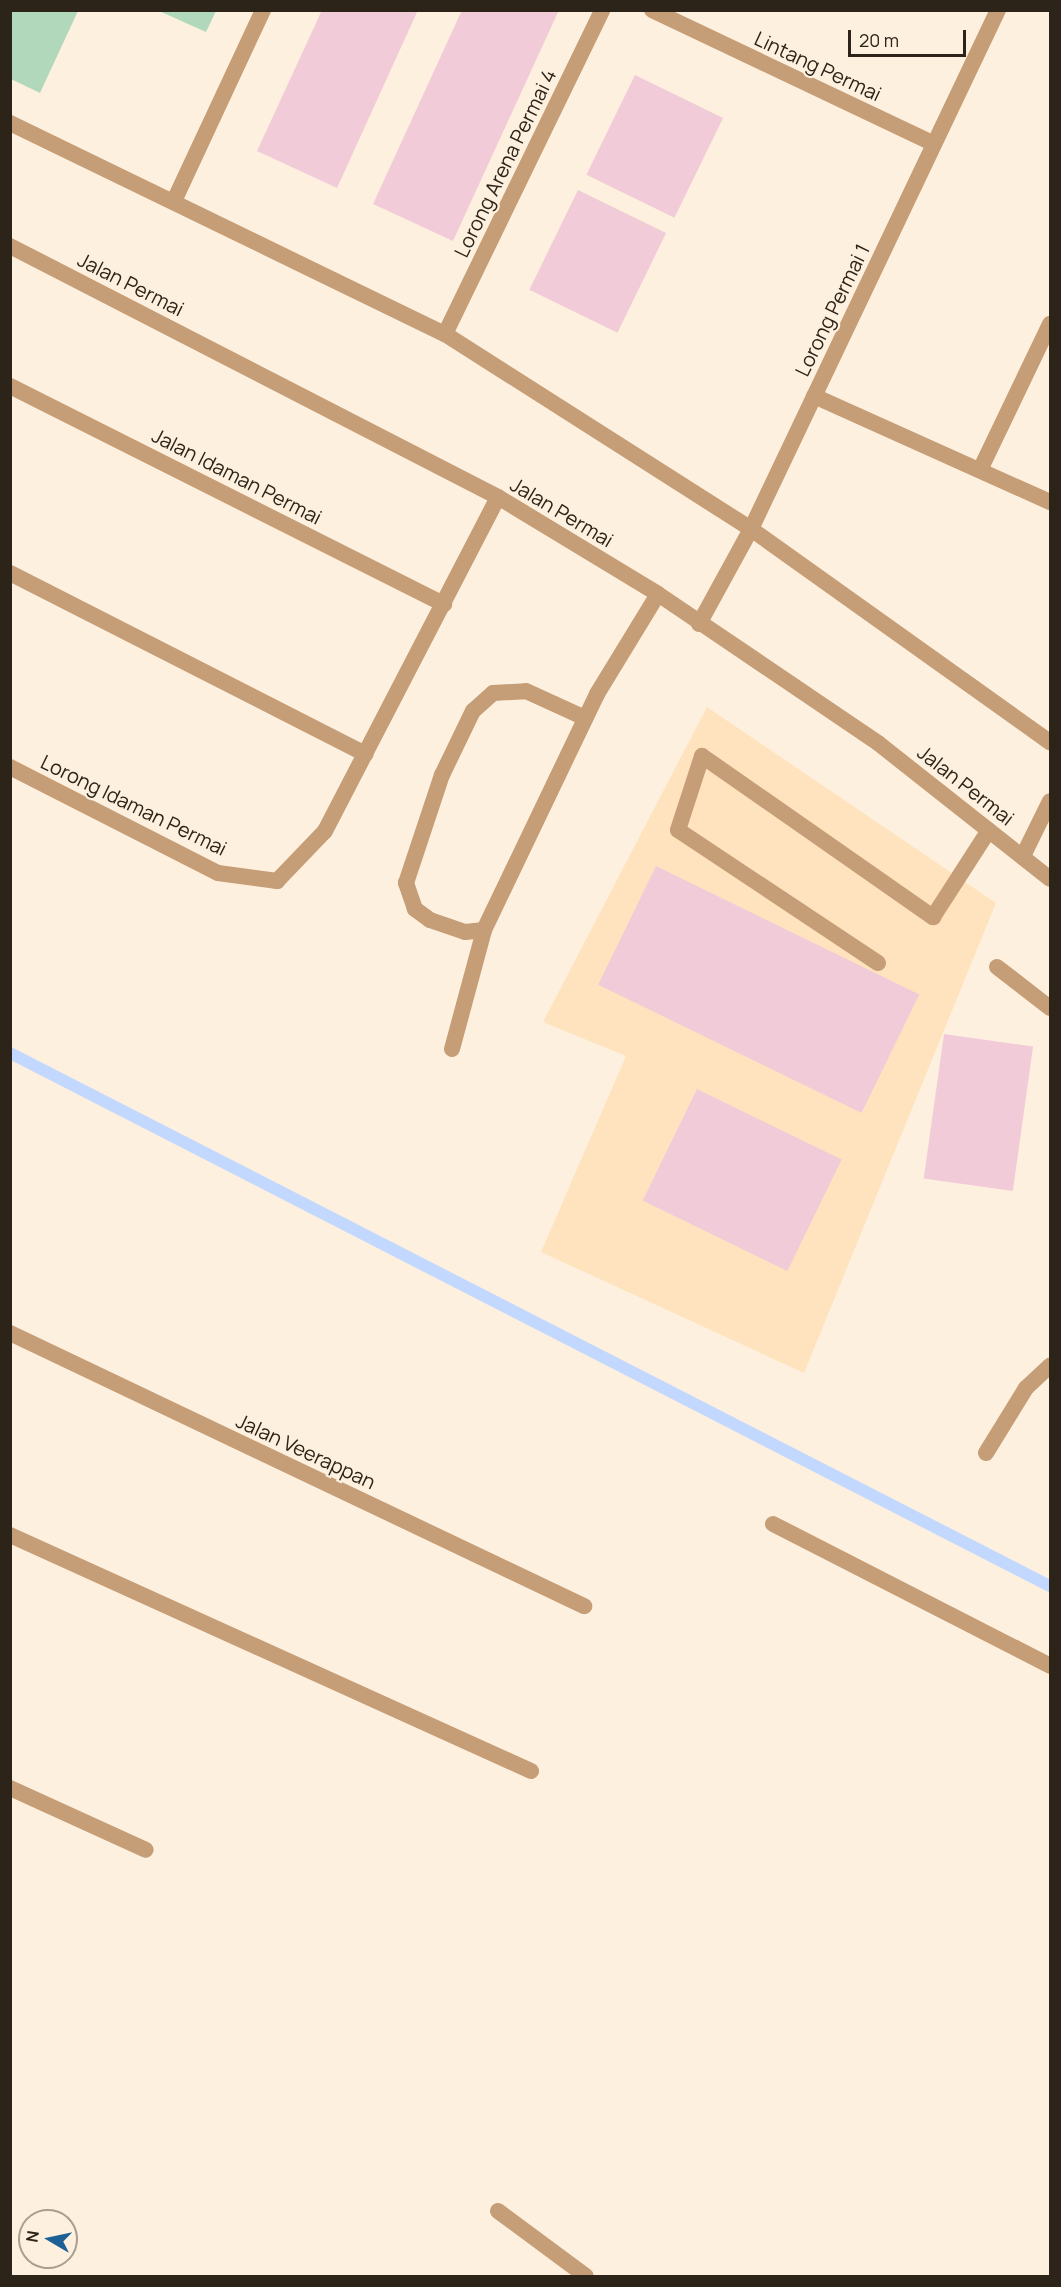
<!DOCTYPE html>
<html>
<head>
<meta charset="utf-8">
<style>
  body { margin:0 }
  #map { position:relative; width:1061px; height:2287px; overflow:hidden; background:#fef0de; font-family:Manrope,sans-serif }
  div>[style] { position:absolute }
  .built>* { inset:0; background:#fee3be }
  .green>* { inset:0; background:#b1d8bb }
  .stream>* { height:12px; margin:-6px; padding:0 6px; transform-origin:6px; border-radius:6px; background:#c3d8fe }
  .building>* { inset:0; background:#f2cbd8; transform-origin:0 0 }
  .service>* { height:16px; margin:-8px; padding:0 8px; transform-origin:8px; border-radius:8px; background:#c59d77 }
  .minor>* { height:16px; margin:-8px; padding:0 8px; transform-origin:8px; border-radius:8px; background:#c59d77 }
  .tertiary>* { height:16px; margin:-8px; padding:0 8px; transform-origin:8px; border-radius:8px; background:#c59d77 }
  span { translate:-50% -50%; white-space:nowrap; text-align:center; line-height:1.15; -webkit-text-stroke:4.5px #fef0de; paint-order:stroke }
  .street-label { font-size:20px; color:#2c2419 }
  .frame { position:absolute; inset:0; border:12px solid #2c2419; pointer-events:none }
  .north { position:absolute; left:18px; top:2209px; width:60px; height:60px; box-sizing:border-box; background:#fef0de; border:2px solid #aa9e8f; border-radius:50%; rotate:279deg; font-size:16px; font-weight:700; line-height:24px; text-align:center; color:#2c2419 }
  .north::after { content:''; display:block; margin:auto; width:21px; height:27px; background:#1c6095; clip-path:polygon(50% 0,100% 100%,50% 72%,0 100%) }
  .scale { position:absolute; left:848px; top:30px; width:118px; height:27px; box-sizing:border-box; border:3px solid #2c2419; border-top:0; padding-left:8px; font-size:18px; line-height:21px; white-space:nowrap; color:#2c2419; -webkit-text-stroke:4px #fef0de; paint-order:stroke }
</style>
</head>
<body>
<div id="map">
  <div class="built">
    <i style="clip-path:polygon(707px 707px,996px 903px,804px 1373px,541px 1252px,626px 1056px,543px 1022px)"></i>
  </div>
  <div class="green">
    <i style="clip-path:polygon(11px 10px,78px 11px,40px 93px,11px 79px)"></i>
    <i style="clip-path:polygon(159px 11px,216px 11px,206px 32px)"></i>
  </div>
  <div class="stream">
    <i style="left:10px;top:1053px;width:1169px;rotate:27.14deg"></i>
  </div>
  <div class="building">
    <i style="clip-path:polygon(322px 10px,418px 10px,337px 188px,257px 151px)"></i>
    <i style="clip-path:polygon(462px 10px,559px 10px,453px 241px,373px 204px)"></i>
    <i style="left:635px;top:75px;width:98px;height:111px;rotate:26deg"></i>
    <i style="left:578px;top:190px;width:98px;height:111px;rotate:26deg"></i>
    <i style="left:656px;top:866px;width:293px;height:132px;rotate:26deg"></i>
    <i style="left:944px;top:1034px;width:90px;height:146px;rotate:8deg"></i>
    <i style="left:697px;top:1089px;width:161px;height:124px;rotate:26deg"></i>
  </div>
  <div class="service">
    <i style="left:814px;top:396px;width:259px;rotate:24.2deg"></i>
    <i style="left:980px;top:470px;width:162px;rotate:-64.4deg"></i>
    <i style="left:10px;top:573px;width:399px;rotate:27deg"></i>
    <i style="left:484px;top:930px;width:19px;rotate:174deg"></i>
    <i style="left:465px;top:932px;width:37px;rotate:-161deg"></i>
    <i style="left:430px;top:920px;width:19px;rotate:-144deg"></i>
    <i style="left:415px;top:909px;width:28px;rotate:-109deg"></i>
    <i style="left:406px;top:883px;width:114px;rotate:-71.6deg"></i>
    <i style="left:442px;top:775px;width:71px;rotate:-64.2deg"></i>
    <i style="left:473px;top:711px;width:27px;rotate:-42deg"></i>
    <i style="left:493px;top:693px;width:33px;rotate:-3deg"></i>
    <i style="left:526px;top:691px;width:65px;rotate:24.6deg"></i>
    <i style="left:878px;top:963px;width:240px;rotate:-146.4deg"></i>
    <i style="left:678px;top:830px;width:78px;rotate:-72deg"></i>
    <i style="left:702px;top:756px;width:282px;rotate:34.9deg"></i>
    <i style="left:933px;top:917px;width:103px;rotate:-57.2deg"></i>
    <i style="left:997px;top:967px;width:67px;rotate:37.7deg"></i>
    <i style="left:452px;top:1049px;width:123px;rotate:-74.9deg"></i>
    <i style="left:484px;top:930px;width:262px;rotate:-64.4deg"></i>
    <i style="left:597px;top:694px;width:117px;rotate:-58.6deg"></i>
    <i style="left:10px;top:1535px;width:572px;rotate:24.37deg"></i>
  </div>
  <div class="minor">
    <i style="left:652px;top:10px;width:312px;rotate:25.4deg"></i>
    <i style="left:10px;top:123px;width:483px;rotate:25.9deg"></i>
    <i style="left:445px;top:334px;width:363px;rotate:32.5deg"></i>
    <i style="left:751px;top:529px;width:367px;rotate:35.5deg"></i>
    <i style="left:174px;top:201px;width:211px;rotate:-65deg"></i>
    <i style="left:445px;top:334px;width:360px;rotate:-64.1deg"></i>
    <i style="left:10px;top:386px;width:486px;rotate:26.7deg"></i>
    <i style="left:699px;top:624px;width:108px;rotate:-61.3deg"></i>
    <i style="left:751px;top:529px;width:575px;rotate:-64.55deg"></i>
    <i style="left:10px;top:767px;width:233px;rotate:27deg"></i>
    <i style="left:218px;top:873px;width:60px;rotate:7.7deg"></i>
    <i style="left:277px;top:881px;width:69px;rotate:-46.2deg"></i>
    <i style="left:325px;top:831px;width:376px;rotate:-62.6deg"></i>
    <i style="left:1023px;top:856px;width:61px;rotate:-63.9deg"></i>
    <i style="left:10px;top:1333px;width:636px;rotate:25.44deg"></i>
    <i style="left:986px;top:1453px;width:76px;rotate:-58.4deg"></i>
    <i style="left:1026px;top:1388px;width:33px;rotate:-43deg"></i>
    <i style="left:773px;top:1524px;width:311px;rotate:27.1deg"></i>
    <i style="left:10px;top:1788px;width:149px;rotate:24.5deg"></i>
    <i style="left:498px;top:2211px;width:109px;rotate:36.5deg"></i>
  </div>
  <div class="tertiary">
    <i style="left:10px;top:246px;width:549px;rotate:27.22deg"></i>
    <i style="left:498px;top:497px;width:187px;rotate:31.2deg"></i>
    <i style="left:658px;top:594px;width:266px;rotate:34.1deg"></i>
    <i style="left:878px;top:743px;width:219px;rotate:38.3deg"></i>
  </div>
  <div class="street-label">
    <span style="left:818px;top:66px;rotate:25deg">Lintang Permai</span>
    <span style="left:505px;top:163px;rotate:-64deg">Lorong Arena Permai 4</span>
    <span style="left:131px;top:284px;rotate:27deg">Jalan Permai</span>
    <span style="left:832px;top:310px;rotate:-64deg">Lorong Permai 1</span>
    <span style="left:237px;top:476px;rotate:27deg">Jalan Idaman Permai</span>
    <span style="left:562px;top:512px;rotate:31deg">Jalan Permai</span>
    <span style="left:966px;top:785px;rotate:38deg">Jalan Permai</span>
    <span style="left:134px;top:805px;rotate:26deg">Lorong Idaman Permai</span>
    <span style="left:306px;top:1451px;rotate:25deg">Jalan Veerappan</span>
  </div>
  <div class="frame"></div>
  <div class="north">N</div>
  <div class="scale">20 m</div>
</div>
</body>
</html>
